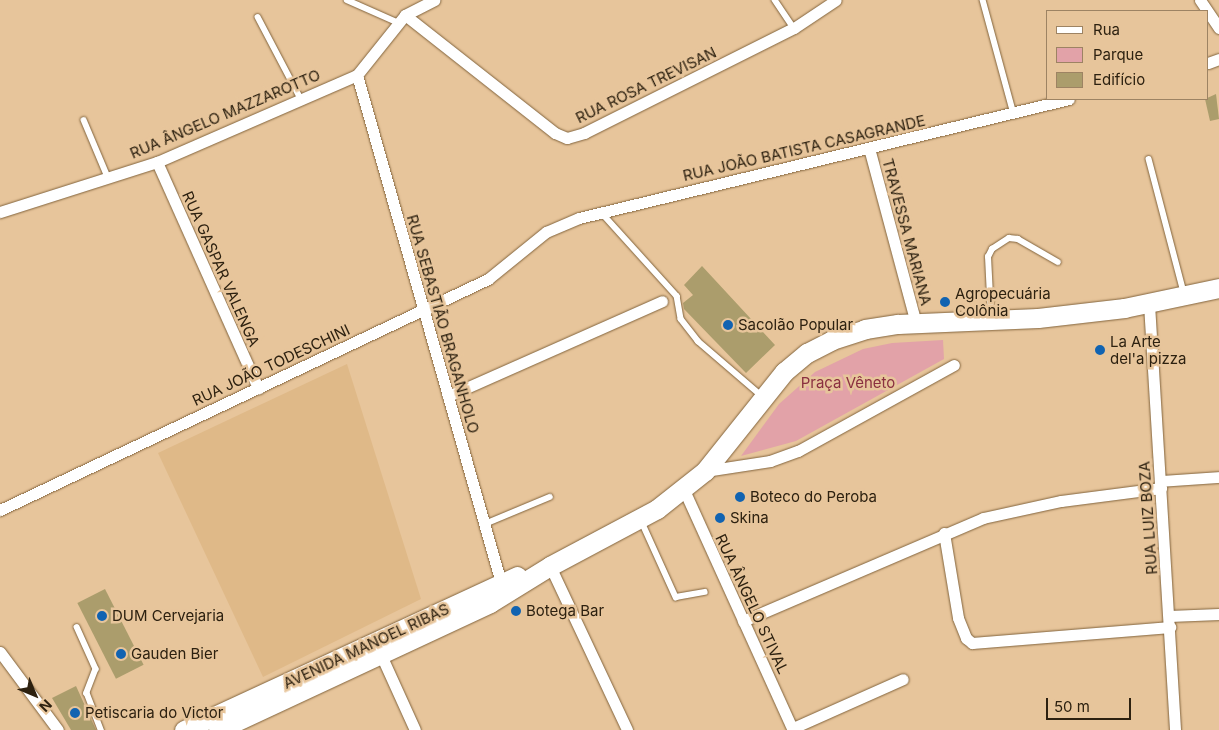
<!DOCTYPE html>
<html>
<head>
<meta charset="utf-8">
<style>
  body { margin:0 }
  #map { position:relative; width:1219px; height:730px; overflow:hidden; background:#e7c59b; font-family:Inter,sans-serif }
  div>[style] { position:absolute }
  .built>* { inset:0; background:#dfb988 }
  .green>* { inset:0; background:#e2a2a8 }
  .building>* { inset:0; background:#ab9d6c; transform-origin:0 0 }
  .roads { filter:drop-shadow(0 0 1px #82643d) drop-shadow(0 0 1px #82643d) }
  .lane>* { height:5.5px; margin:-2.75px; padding:0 2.75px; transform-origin:2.75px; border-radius:2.75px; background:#fff }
  .street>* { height:11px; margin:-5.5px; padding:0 5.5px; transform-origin:5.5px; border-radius:5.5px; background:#fff }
  .primary>* { height:19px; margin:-9.5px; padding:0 9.5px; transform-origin:9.5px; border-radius:9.5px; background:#fff }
  .dots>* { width:14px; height:14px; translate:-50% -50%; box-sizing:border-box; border:2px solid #e7c59b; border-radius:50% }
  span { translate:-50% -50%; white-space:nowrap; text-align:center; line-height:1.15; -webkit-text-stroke:5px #e7c59b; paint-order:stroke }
  .street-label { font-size:15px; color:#2d2110 }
  .poi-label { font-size:15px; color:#2d2110 }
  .left { translate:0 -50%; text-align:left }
  .park-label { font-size:15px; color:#8a3040 }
  .legend { position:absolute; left:1046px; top:10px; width:162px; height:90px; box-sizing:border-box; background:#e7c59b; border:1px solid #9d8363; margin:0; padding:6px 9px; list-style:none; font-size:15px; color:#2d2110 }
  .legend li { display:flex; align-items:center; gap:10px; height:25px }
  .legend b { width:25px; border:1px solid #9d8363 }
  .north { position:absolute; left:10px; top:670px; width:50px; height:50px; -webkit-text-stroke:4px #e7c59b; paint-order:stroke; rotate:135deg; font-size:14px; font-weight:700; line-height:20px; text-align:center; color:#2d2110 }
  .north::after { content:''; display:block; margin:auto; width:18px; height:22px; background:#2d2110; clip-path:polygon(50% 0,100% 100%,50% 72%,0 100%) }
  .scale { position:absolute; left:1046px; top:698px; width:85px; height:22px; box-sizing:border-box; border:2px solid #2d2110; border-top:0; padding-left:6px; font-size:15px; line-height:18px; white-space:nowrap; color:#2d2110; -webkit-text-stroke:4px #e7c59b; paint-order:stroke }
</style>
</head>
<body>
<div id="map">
  <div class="built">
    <i style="clip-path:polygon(347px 364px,421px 599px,263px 677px,158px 453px)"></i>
  </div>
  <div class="green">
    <i style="clip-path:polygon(943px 340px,944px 359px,796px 441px,741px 456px,779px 404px,815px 372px,863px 349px,892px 343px)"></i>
  </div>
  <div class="building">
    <i style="clip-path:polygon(1216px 94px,1219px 119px,1210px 121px,1205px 99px)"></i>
    <i style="clip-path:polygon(702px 266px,775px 345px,746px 373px,684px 309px,683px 303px,693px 295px,684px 285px)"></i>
    <i style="left:105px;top:589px;width:85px;height:31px;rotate:63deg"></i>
    <i style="clip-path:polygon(76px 686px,96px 730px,71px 730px,52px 698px)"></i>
  </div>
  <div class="roads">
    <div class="lane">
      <i style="left:347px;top:0;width:57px;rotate:23.9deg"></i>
      <i style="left:775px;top:0;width:34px;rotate:56deg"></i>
      <i style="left:983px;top:0;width:118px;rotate:74.8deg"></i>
      <i style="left:258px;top:17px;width:93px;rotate:62.3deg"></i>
      <i style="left:84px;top:120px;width:62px;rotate:67.2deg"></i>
      <i style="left:1149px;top:159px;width:138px;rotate:75.3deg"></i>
      <i style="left:602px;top:213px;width:112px;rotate:47.9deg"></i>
      <i style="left:677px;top:296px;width:23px;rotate:80deg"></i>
      <i style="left:681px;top:319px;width:28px;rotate:52deg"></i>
      <i style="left:698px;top:341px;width:84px;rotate:40.7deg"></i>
      <i style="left:991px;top:316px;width:59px;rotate:-92.9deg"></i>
      <i style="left:988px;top:257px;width:9px;rotate:-63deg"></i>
      <i style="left:992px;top:249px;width:20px;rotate:-33deg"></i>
      <i style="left:1009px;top:238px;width:9px;rotate:6deg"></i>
      <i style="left:1018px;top:239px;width:46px;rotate:29.9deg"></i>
      <i style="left:641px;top:520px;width:85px;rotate:65.6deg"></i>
      <i style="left:676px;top:597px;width:29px;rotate:-10deg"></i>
      <i style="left:485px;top:524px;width:70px;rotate:-22.6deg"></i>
      <i style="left:77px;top:627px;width:46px;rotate:65.7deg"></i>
      <i style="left:96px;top:669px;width:26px;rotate:111deg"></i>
      <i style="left:87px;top:693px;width:40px;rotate:69deg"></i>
    </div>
    <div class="street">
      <i style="left:1200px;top:0;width:34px;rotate:56deg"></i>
      <i style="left:405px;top:15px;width:191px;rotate:38.2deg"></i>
      <i style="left:555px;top:133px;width:13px;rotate:23deg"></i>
      <i style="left:567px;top:138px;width:18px;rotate:-16deg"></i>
      <i style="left:584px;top:133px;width:235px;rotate:-26.6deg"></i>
      <i style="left:794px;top:28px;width:50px;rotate:-33.7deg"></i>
      <i style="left:1208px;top:63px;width:12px;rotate:-20deg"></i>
      <i style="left:357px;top:75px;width:528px;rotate:74.17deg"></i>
      <i style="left:869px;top:148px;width:181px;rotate:75deg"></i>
      <i style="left:157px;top:162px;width:248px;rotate:65.9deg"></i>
      <i style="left:0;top:212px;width:165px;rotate:-17.7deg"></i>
      <i style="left:157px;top:162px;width:218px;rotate:-23.5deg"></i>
      <i style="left:357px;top:75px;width:77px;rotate:-51.3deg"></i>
      <i style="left:405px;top:15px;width:33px;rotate:-27deg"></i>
      <i style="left:1149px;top:304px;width:427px;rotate:86.5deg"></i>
      <i style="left:448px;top:396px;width:234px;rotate:-23.9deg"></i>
      <i style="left:705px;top:471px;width:66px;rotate:-8.7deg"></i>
      <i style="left:770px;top:461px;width:30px;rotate:-20deg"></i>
      <i style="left:798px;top:451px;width:178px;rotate:-28.9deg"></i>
      <i style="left:1160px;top:481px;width:59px;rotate:-3.9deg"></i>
      <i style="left:684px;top:490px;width:264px;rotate:65.6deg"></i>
      <i style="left:0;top:510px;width:540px;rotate:-25.33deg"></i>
      <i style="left:488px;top:279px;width:75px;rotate:-39deg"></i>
      <i style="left:546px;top:232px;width:36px;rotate:-23deg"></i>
      <i style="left:579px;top:218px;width:504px;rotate:-13.65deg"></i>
      <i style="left:944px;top:533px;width:86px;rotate:80.6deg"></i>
      <i style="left:958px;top:618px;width:22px;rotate:68deg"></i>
      <i style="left:966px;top:638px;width:8px;rotate:40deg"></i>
      <i style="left:972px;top:643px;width:199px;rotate:-4.6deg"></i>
      <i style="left:550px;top:566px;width:181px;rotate:64.8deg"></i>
      <i style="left:1169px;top:616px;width:50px;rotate:-2.3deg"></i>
      <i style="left:743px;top:621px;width:261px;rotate:-23.2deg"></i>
      <i style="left:983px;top:518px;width:80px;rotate:-12.3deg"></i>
      <i style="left:1061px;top:501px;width:101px;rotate:-7.4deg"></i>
      <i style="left:0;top:652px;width:97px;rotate:53.4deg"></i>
      <i style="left:381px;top:655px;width:82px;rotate:65.6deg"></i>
      <i style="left:793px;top:728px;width:120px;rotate:-24deg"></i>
    </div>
    <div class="primary">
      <i style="left:184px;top:730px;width:367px;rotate:-24.8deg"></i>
      <i style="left:218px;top:730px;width:300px;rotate:-25deg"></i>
      <i style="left:490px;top:603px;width:70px;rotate:-31.7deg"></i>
      <i style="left:550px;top:566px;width:121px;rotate:-28deg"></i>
      <i style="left:657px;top:509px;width:61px;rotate:-38.4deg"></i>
      <i style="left:705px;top:471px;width:127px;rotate:-51.4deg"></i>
      <i style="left:784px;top:372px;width:30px;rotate:-40deg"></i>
      <i style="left:807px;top:353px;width:28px;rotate:-27deg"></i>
      <i style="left:832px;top:340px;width:35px;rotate:-18deg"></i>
      <i style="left:865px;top:329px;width:33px;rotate:-9deg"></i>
      <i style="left:898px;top:324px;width:140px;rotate:-2.5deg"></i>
      <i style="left:1038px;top:318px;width:87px;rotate:-6.6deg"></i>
      <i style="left:1124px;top:308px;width:97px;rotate:-11.9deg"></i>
    </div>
  </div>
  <div class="dots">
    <i style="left:945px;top:302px;background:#1163b1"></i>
    <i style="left:728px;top:325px;background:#1163b1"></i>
    <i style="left:1100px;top:350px;background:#1163b1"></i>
    <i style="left:740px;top:497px;background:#1163b1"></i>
    <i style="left:720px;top:518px;background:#1163b1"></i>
    <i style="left:516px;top:611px;background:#1163b1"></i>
    <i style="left:102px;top:616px;background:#1163b1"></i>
    <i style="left:121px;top:654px;background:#1163b1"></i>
    <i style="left:75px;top:713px;background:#1163b1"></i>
  </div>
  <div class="street-label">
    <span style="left:646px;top:85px;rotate:-26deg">RUA ROSA TREVISAN</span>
    <span style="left:225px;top:114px;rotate:-23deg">RUA ÂNGELO MAZZAROTTO</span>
    <span style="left:804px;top:148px;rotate:-13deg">RUA JOÃO BATISTA CASAGRANDE</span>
    <span style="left:907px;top:232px;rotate:75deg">TRAVESSA MARIANA</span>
    <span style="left:221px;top:269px;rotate:66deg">RUA GASPAR VALENGA</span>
    <span style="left:443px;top:324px;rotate:74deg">RUA SEBASTIÃO BRAGANHOLO</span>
    <span style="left:271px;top:365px;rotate:-25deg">RUA JOÃO TODESCHINI</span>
    <span style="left:1148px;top:518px;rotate:-94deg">RUA LUIZ BOZA</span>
    <span style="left:752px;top:604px;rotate:65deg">RUA ÂNGELO STIVAL</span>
    <span style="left:366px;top:646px;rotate:-25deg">AVENIDA MANOEL RIBAS</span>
  </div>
  <div class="poi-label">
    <span class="left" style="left:955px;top:302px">Agropecuária<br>Colônia</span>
    <span class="left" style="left:738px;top:325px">Sacolão Popular</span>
    <span class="left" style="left:1110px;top:350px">La Arte<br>del'a pizza</span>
    <span class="left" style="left:750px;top:497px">Boteco do Peroba</span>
    <span class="left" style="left:730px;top:518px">Skina</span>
    <span class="left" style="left:526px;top:611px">Botega Bar</span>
    <span class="left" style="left:112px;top:616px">DUM Cervejaria</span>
    <span class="left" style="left:131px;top:654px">Gauden Bier</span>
    <span class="left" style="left:85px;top:713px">Petiscaria do Victor</span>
  </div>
  <div class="park-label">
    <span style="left:848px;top:383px">Praça Vêneto</span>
  </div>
  <ul class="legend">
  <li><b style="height:6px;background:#fff"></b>Rua</li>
  <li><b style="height:14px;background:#e2a2a8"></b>Parque</li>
  <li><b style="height:14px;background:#ab9d6c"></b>Edifício</li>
  </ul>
  <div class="north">N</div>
  <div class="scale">50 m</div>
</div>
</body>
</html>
